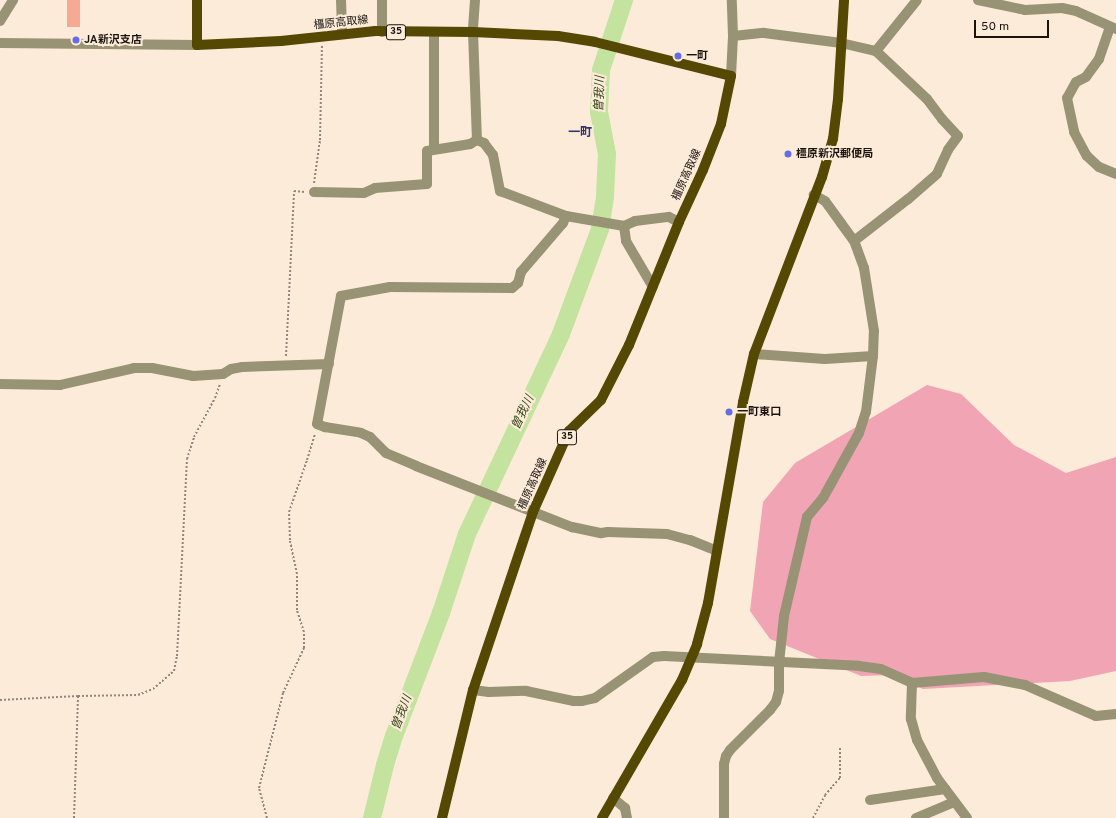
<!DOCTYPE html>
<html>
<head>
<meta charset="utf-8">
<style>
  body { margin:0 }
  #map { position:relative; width:1116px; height:818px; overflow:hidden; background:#fdebda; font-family:Overpass,"Noto Sans JP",sans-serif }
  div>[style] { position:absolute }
  .green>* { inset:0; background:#f1a4b3 }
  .river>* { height:18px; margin:-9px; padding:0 9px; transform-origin:9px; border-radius:9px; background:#c3e39f }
  .building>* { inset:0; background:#f6aa93; transform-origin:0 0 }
  .path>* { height:2px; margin-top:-1px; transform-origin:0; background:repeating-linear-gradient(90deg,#92867a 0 2px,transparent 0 4px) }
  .minor>* { height:10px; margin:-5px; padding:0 5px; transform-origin:5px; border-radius:5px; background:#999375 }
  .major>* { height:10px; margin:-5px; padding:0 5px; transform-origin:5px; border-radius:5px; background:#544802 }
  .dots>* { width:11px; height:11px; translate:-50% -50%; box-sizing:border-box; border:2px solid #fdebda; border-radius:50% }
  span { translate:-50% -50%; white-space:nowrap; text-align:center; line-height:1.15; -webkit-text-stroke:4px #fdebda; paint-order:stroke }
  .shield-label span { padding:1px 3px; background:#fdebda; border:1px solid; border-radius:3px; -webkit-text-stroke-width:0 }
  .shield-label { font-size:10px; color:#19130d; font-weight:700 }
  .street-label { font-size:11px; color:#19130d }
  .poi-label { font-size:11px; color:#19130d; font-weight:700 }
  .left { translate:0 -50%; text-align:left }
  .water-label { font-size:12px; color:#344818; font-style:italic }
  .neighbourhood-label { font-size:12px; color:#303570; font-weight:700 }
  .scale { position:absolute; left:974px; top:20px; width:75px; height:18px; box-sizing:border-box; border:2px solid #19130d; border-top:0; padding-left:5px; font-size:12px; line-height:14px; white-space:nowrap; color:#19130d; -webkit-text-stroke:3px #fdebda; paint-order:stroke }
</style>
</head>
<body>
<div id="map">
  <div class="green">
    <i style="clip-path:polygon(927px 385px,961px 394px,1014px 445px,1066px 473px,1116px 457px,1116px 671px,1070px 681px,923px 689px,894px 675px,861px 676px,770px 639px,750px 611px,763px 502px,795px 463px)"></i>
  </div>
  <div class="river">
    <i style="left:372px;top:818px;width:55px;rotate:-76.2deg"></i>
    <i style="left:385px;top:765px;width:30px;rotate:-73deg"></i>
    <i style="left:394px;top:736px;width:132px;rotate:-69.1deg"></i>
    <i style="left:441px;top:613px;width:83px;rotate:-71.8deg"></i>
    <i style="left:467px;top:534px;width:221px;rotate:-64.8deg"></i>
    <i style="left:561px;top:334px;width:112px;rotate:-69.6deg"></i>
    <i style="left:600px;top:229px;width:33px;rotate:-81deg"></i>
    <i style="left:605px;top:196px;width:42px;rotate:-87.3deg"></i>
    <i style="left:607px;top:154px;width:43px;rotate:-100.8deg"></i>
    <i style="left:599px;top:112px;width:42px;rotate:-87.3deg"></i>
    <i style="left:601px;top:70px;width:74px;rotate:-71.8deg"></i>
  </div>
  <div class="building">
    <i style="left:67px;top:0;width:13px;height:27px"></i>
  </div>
  <div class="path">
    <i style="left:314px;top:183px;width:43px;rotate:-82.1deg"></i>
    <i style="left:320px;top:140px;width:94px;rotate:-88.8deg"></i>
    <i style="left:286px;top:356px;width:165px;rotate:-87.2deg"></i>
    <i style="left:294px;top:191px;width:11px;rotate:5deg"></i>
    <i style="left:0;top:700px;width:78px;rotate:-2.9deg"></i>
    <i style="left:74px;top:818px;width:122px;rotate:-88.1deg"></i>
    <i style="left:78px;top:696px;width:60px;rotate:-1deg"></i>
    <i style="left:138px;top:695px;width:16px;rotate:-22deg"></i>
    <i style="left:153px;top:689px;width:28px;rotate:-41deg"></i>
    <i style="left:174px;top:671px;width:15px;rotate:-79deg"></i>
    <i style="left:177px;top:656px;width:197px;rotate:-87.1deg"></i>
    <i style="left:187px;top:459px;width:23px;rotate:-72deg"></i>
    <i style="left:194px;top:437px;width:44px;rotate:-61.7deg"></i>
    <i style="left:215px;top:398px;width:15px;rotate:-70deg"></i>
    <i style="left:267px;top:818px;width:31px;rotate:-105deg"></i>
    <i style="left:259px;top:788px;width:98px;rotate:-75.8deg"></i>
    <i style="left:283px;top:693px;width:50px;rotate:-65deg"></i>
    <i style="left:304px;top:648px;width:16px;rotate:-90deg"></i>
    <i style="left:304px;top:632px;width:23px;rotate:-108deg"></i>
    <i style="left:297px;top:610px;width:36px;rotate:-90deg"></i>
    <i style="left:297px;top:574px;width:35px;rotate:-102deg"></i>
    <i style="left:290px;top:540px;width:28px;rotate:-92deg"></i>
    <i style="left:289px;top:512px;width:55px;rotate:-70.9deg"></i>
    <i style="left:307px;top:460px;width:28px;rotate:-73deg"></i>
    <i style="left:813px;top:818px;width:26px;rotate:-62deg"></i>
    <i style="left:825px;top:795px;width:23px;rotate:-49deg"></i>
    <i style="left:840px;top:778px;width:32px;rotate:-90deg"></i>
  </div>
  <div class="minor">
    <i style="left:341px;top:0;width:34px;rotate:88deg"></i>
    <i style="left:475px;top:0;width:32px;rotate:94deg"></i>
    <i style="left:473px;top:32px;width:108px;rotate:87.9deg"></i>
    <i style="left:477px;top:140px;width:8px;rotate:23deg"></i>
    <i style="left:484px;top:143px;width:15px;rotate:53deg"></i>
    <i style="left:493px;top:155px;width:37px;rotate:79deg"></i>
    <i style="left:500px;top:191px;width:71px;rotate:20.7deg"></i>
    <i style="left:566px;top:216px;width:59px;rotate:9.8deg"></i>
    <i style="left:624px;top:226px;width:12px;rotate:-24deg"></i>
    <i style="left:635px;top:221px;width:34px;rotate:-7deg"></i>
    <i style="left:669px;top:217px;width:11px;rotate:27deg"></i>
    <i style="left:978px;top:0;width:48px;rotate:12deg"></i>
    <i style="left:1025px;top:10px;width:37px;rotate:-3deg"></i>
    <i style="left:1062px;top:8px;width:14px;rotate:12deg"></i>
    <i style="left:1076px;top:11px;width:44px;rotate:24.2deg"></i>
    <i style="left:0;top:21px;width:25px;rotate:-58deg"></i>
    <i style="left:1110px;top:27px;width:34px;rotate:109deg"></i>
    <i style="left:1099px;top:59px;width:22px;rotate:126deg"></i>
    <i style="left:1086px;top:77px;width:11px;rotate:153deg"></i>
    <i style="left:1076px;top:82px;width:18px;rotate:119deg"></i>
    <i style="left:1067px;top:98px;width:35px;rotate:78deg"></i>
    <i style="left:1074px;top:132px;width:27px;rotate:62deg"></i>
    <i style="left:1087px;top:156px;width:16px;rotate:43deg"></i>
    <i style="left:1099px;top:167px;width:18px;rotate:22deg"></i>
    <i style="left:382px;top:32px;width:32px;rotate:-90deg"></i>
    <i style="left:434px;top:32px;width:117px;rotate:90deg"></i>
    <i style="left:733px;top:36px;width:31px;rotate:-6deg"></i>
    <i style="left:764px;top:33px;width:78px;rotate:7.4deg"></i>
    <i style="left:841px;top:43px;width:36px;rotate:13deg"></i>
    <i style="left:876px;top:51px;width:70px;rotate:43.3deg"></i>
    <i style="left:927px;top:99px;width:25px;rotate:53deg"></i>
    <i style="left:942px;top:119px;width:23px;rotate:47deg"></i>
    <i style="left:958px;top:136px;width:17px;rotate:126deg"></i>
    <i style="left:948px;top:150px;width:26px;rotate:115deg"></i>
    <i style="left:937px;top:174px;width:38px;rotate:139deg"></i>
    <i style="left:908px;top:199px;width:68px;rotate:142.1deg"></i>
    <i style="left:0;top:43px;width:197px;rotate:0.6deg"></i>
    <i style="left:876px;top:51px;width:65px;rotate:-51.2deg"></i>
    <i style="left:731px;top:76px;width:40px;rotate:-87.1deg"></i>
    <i style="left:733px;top:36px;width:36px;rotate:-92deg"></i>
    <i style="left:314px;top:192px;width:50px;rotate:1.1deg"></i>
    <i style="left:364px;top:193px;width:12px;rotate:-24deg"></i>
    <i style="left:375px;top:188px;width:52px;rotate:-4.4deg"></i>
    <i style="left:427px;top:184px;width:33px;rotate:-90deg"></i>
    <i style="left:427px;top:151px;width:44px;rotate:-9.2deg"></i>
    <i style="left:470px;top:144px;width:8px;rotate:-30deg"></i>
    <i style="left:566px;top:216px;width:8px;rotate:113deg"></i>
    <i style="left:563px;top:223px;width:65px;rotate:130.6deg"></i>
    <i style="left:521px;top:272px;width:11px;rotate:105deg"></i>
    <i style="left:518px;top:283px;width:8px;rotate:140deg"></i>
    <i style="left:512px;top:288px;width:122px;rotate:-179.5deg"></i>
    <i style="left:390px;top:287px;width:50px;rotate:169.6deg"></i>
    <i style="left:341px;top:296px;width:130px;rotate:100.6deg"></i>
    <i style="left:317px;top:424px;width:9px;rotate:21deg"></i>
    <i style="left:325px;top:427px;width:36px;rotate:9deg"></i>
    <i style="left:361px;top:433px;width:10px;rotate:24deg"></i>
    <i style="left:370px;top:437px;width:23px;rotate:45deg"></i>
    <i style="left:386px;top:453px;width:33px;rotate:23deg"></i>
    <i style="left:416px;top:466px;width:168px;rotate:21.4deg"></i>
    <i style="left:572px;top:527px;width:30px;rotate:12deg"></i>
    <i style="left:601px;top:533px;width:7px;rotate:-8deg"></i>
    <i style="left:608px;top:532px;width:59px;rotate:1.9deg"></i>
    <i style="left:667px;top:534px;width:24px;rotate:15deg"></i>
    <i style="left:690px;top:540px;width:29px;rotate:22deg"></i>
    <i style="left:624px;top:226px;width:15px;rotate:82deg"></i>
    <i style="left:626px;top:241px;width:53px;rotate:59.6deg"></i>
    <i style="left:754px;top:354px;width:71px;rotate:4deg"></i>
    <i style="left:825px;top:359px;width:48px;rotate:-3.6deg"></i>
    <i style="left:0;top:384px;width:60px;rotate:1deg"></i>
    <i style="left:60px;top:385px;width:76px;rotate:-12.9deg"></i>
    <i style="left:134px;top:368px;width:18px"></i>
    <i style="left:152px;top:368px;width:42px;rotate:11deg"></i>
    <i style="left:193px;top:376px;width:30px;rotate:-4deg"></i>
    <i style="left:223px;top:374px;width:9px;rotate:-32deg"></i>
    <i style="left:231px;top:369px;width:11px;rotate:-10deg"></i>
    <i style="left:242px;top:367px;width:87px;rotate:-2deg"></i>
    <i style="left:912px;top:683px;width:36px;rotate:92deg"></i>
    <i style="left:911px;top:719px;width:22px;rotate:74deg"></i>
    <i style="left:917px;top:740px;width:43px;rotate:62.2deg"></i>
    <i style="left:937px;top:778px;width:50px;rotate:53.1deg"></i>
    <i style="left:473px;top:690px;width:16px;rotate:7deg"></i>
    <i style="left:489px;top:692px;width:37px;rotate:-2deg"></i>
    <i style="left:526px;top:691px;width:48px;rotate:12deg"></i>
    <i style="left:573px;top:701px;width:9px"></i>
    <i style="left:582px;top:701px;width:13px;rotate:-13deg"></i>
    <i style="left:595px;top:698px;width:71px;rotate:-35.3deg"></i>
    <i style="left:653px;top:657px;width:11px;rotate:-5deg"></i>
    <i style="left:664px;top:656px;width:195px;rotate:2.9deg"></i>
    <i style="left:859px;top:666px;width:22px;rotate:8deg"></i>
    <i style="left:881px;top:669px;width:34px;rotate:24deg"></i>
    <i style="left:912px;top:683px;width:72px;rotate:-4.8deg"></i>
    <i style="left:984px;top:677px;width:42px;rotate:11deg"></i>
    <i style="left:1025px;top:685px;width:77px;rotate:23.6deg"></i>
    <i style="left:1096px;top:716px;width:20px;rotate:-6deg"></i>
    <i style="left:613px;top:798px;width:16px;rotate:40deg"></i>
    <i style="left:625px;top:808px;width:10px;rotate:79deg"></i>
    <i style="left:870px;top:800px;width:76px;rotate:-8.3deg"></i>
    <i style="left:724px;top:818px;width:54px;rotate:-90deg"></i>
    <i style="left:724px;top:764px;width:8px;rotate:-76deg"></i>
    <i style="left:726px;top:756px;width:7px;rotate:-56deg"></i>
    <i style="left:730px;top:750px;width:57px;rotate:-45deg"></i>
    <i style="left:770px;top:710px;width:10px;rotate:-53deg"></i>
    <i style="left:776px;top:702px;width:11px;rotate:-75deg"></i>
    <i style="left:779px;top:691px;width:28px;rotate:-90deg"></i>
    <i style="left:779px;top:663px;width:47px;rotate:-83.9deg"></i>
    <i style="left:784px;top:616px;width:102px;rotate:-76.9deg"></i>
    <i style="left:807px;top:517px;width:25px;rotate:-50deg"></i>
    <i style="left:823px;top:498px;width:74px;rotate:-61deg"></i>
    <i style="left:859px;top:433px;width:22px;rotate:-72deg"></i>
    <i style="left:866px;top:412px;width:56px;rotate:-82.9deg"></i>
    <i style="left:873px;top:356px;width:25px;rotate:-88deg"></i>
    <i style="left:874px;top:331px;width:64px;rotate:-99deg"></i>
    <i style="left:864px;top:268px;width:29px;rotate:-110deg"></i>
    <i style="left:854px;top:241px;width:22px;rotate:-126deg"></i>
    <i style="left:841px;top:223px;width:27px;rotate:-126deg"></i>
    <i style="left:825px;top:201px;width:13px;rotate:-151deg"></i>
    <i style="left:916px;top:818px;width:41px;rotate:-22.8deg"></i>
  </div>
  <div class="major">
    <i style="left:197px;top:0;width:45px;rotate:90deg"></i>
    <i style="left:197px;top:45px;width:84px;rotate:-2.7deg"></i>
    <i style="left:281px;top:41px;width:95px;rotate:-6.1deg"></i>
    <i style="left:375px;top:31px;width:98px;rotate:0.6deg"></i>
    <i style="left:473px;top:32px;width:85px;rotate:2.7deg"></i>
    <i style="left:558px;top:36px;width:37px;rotate:9deg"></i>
    <i style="left:595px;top:42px;width:140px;rotate:14deg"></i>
    <i style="left:731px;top:76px;width:49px;rotate:101.8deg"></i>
    <i style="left:721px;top:124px;width:49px;rotate:111.4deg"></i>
    <i style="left:703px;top:170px;width:57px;rotate:114.8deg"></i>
    <i style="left:679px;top:222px;width:133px;rotate:112.1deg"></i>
    <i style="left:629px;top:345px;width:62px;rotate:117deg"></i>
    <i style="left:601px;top:400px;width:45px;rotate:135.9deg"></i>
    <i style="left:569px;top:431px;width:89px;rotate:114deg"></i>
    <i style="left:533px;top:512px;width:188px;rotate:108.6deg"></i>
    <i style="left:473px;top:690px;width:132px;rotate:103.6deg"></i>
    <i style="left:602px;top:818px;width:160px;rotate:-59.9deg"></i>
    <i style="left:682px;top:680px;width:39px;rotate:-67deg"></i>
    <i style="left:697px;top:644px;width:42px;rotate:-75deg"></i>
    <i style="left:708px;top:603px;width:204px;rotate:-80.1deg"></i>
    <i style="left:743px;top:402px;width:49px;rotate:-77.1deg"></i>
    <i style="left:754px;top:354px;width:190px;rotate:-69deg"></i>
    <i style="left:822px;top:177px;width:40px;rotate:-74deg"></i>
    <i style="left:833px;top:139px;width:40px;rotate:-82.9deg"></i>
    <i style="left:838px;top:99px;width:99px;rotate:-86.5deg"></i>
  </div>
  <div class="dots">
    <i style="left:76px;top:40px;background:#646de5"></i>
    <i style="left:678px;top:56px;background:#646de5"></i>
    <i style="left:788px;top:154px;background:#646de5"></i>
    <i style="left:729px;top:412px;background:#646de5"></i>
  </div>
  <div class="shield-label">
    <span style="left:396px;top:32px">35</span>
    <span style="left:567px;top:437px">35</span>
  </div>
  <div class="street-label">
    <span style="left:341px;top:23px;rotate:-6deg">橿原高取線</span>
    <span style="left:687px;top:175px;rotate:-66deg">橿原高取線</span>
    <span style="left:533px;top:484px;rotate:-66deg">橿原高取線</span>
  </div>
  <div class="poi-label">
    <span class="left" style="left:84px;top:40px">JA新沢支店</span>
    <span class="left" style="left:686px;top:56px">一町</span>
    <span class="left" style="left:796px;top:154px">橿原新沢郵便局</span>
    <span class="left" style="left:737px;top:412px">一町東口</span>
  </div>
  <div class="water-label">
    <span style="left:601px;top:94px;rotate:-88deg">曽我川</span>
    <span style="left:524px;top:413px;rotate:-65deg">曽我川</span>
    <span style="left:403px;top:713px;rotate:-69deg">曽我川</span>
  </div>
  <div class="neighbourhood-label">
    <span style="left:580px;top:134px">一町</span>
  </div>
  <div class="scale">50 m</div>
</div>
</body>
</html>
